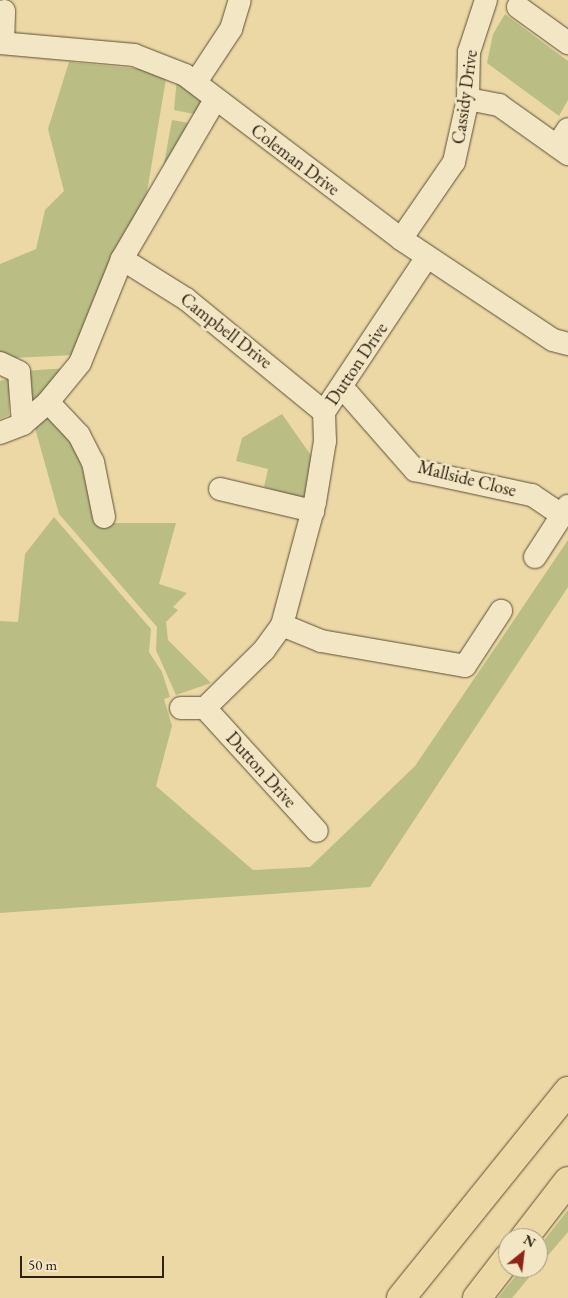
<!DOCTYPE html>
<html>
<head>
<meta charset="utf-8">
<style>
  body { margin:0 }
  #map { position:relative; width:568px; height:1298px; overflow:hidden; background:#ebd8a5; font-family:"EB Garamond",serif }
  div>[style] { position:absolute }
  .green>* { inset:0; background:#babe85 }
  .roads { filter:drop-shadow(0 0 1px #5d4f37) drop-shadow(0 0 1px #5d4f37) }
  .street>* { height:22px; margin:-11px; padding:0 11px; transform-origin:11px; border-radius:11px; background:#f2e6c4 }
  .highway>* { height:28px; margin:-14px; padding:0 14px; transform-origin:14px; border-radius:14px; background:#ebd8a5 }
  span { translate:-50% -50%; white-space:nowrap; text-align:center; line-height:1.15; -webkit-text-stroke:5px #f2e6c4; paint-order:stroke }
  .street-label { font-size:18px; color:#2e2112 }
  .north { position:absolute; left:498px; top:1228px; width:50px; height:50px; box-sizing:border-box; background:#f2e6c4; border:1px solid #a4977d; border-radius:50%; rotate:29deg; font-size:14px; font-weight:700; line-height:20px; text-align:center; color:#2e2112 }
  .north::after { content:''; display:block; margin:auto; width:18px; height:22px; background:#8f2418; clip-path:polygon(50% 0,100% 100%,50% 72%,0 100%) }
  .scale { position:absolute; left:20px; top:1256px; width:144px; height:22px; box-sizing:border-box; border:2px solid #2e2112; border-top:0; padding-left:6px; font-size:15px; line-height:18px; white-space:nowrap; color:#2e2112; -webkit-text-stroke:4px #f2e6c4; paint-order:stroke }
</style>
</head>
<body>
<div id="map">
  <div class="green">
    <i style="clip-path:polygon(505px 14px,568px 61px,568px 100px,559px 116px,487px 63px,493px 34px)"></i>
    <i style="clip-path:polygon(69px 62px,142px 69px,166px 79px,147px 192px,75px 355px,12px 358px,0 355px,0 264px,36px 249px,45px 210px,64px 191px,48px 129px)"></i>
    <i style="clip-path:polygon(177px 78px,207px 102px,199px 115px,174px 110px)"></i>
    <i style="clip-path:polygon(172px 120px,195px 124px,159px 191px)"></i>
    <i style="clip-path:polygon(68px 368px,29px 413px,23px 371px)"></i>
    <i style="clip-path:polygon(9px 378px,9px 415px,0 419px,0 381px)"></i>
    <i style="clip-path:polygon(46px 413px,68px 434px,78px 454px,92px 501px,94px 523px,176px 523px,159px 584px,187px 593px,173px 607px,178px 610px,166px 622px,168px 640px,211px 683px,176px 695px,156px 650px,157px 627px,59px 514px,35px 428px)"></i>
    <i style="clip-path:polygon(282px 414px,315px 461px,305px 499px,264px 487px,268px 469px,236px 461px,242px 438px)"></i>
    <i style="clip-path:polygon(54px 517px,151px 629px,149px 652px,162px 672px,170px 697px,164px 699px,172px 726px,156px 786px,253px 870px,310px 867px,415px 766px,568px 540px,568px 587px,370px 887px,0 913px,0 621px,18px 622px,25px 554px)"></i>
    <i style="clip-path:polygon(568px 1210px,568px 1232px,538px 1267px,538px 1248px)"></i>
    <i style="clip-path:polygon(522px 1268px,537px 1268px,512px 1298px,498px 1298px)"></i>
  </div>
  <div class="roads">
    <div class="street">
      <i style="left:518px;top:7px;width:62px;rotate:35.8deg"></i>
      <i style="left:3px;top:42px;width:31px;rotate:-88deg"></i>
      <i style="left:0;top:43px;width:135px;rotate:5.1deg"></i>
      <i style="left:134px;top:55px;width:55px;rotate:21.4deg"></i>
      <i style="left:185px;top:75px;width:271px;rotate:37.2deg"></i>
      <i style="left:401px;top:239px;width:182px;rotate:33.6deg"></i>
      <i style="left:553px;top:340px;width:16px;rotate:15deg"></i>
      <i style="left:196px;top:82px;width:64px;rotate:-56.6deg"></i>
      <i style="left:231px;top:29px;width:30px;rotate:-73deg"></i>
      <i style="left:468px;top:99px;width:32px;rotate:11deg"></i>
      <i style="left:499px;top:105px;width:85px;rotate:35.4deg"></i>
      <i style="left:557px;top:146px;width:20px;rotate:-57deg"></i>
      <i style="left:401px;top:239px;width:93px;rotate:-55.5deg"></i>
      <i style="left:454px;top:162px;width:65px;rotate:-77.5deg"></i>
      <i style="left:468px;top:99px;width:47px;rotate:-88.8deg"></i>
      <i style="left:469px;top:52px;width:55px;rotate:-71.9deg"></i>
      <i style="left:122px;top:259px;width:75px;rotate:32deg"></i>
      <i style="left:186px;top:299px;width:178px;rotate:39.3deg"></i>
      <i style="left:0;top:363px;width:21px;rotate:25deg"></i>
      <i style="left:19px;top:372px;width:52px;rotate:85.6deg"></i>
      <i style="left:342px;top:387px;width:111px;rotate:48.7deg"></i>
      <i style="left:415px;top:470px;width:120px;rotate:12.1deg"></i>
      <i style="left:532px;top:495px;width:36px;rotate:34deg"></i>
      <i style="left:48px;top:402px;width:45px;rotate:46.8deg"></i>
      <i style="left:79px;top:435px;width:30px;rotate:63deg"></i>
      <i style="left:93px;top:462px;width:56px;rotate:78.7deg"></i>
      <i style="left:0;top:433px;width:25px;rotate:-21deg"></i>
      <i style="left:23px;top:424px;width:33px;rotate:-41deg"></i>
      <i style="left:48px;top:402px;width:50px;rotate:-50.6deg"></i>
      <i style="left:80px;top:363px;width:112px;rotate:-68deg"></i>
      <i style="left:122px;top:259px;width:184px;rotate:-59.7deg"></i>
      <i style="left:220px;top:489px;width:96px;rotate:13.3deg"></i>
      <i style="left:535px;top:557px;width:61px;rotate:-57.1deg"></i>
      <i style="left:282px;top:625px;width:42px;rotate:22.3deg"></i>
      <i style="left:321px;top:641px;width:146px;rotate:9.8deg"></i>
      <i style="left:465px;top:666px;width:66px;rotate:-56.8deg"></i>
      <i style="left:181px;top:708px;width:24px"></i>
      <i style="left:205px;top:708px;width:83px;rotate:-44.5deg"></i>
      <i style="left:264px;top:650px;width:31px;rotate:-54deg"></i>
      <i style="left:282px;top:625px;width:127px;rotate:-75deg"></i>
      <i style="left:315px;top:502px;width:62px;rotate:-80.7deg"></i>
      <i style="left:325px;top:441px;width:29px;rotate:-92deg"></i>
      <i style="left:324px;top:412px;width:186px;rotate:-56.4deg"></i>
      <i style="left:205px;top:708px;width:166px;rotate:47.7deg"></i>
    </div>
    <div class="highway">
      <i style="left:524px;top:1238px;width:72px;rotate:-52.3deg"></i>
      <i style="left:401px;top:1298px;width:266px;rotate:-51.1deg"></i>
      <i style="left:477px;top:1298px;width:51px;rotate:-52.2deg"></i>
    </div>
  </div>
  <div class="street-label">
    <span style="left:465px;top:97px;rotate:-82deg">Cassidy Drive</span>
    <span style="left:295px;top:160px;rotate:37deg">Coleman Drive</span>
    <span style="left:226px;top:331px;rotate:38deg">Campbell Drive</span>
    <span style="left:357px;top:364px;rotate:-56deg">Dutton Drive</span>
    <span style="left:467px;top:479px;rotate:14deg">Mallside Close</span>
    <span style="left:261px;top:770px;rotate:48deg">Dutton Drive</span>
  </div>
  <div class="north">N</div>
  <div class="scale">50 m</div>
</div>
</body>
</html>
